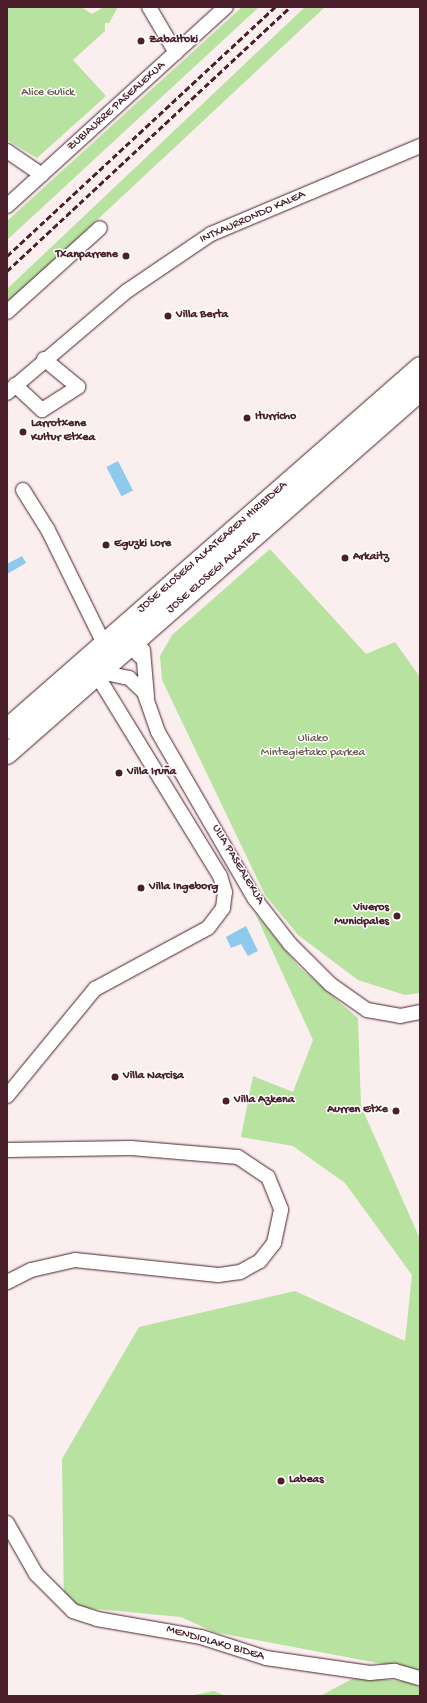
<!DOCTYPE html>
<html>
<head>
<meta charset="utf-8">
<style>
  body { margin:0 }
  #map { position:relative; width:427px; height:1703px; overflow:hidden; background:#faeeee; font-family:"Gochi Hand",sans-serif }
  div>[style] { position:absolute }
  .green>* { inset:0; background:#b7e29f }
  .water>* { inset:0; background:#8ec9ee; transform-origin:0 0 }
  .roads { filter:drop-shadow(0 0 1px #4a1f2b) drop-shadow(0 0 1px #4a1f2b) }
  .street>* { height:14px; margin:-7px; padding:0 7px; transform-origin:7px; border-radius:7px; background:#fff }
  .secondary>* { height:20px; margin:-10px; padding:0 10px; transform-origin:10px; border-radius:10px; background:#fff }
  .rail>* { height:3px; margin-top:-1.5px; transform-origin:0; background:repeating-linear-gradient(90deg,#4a1f2b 0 6px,transparent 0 9px) }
  .dots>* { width:11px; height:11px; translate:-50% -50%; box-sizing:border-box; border:2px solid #fff; border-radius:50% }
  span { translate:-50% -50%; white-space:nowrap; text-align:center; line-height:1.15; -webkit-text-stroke:3px #fff; paint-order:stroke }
  .poi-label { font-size:12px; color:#4a1f2b; font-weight:700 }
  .left { translate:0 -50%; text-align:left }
  .right { translate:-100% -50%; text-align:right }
  .park-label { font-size:12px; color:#6b5a4e }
  .street-label { font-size:12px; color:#4a1f2b }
  .frame { position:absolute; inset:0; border:8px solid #4a1f2b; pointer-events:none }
</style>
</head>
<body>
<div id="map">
  <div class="green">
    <i style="clip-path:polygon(7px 7px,81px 7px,92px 14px,104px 7px,118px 7px,109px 23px,105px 23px,105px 31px,73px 60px,106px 96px,37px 158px,7px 140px)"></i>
    <i style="clip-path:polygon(242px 7px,259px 7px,7px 240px,7px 221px)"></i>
    <i style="clip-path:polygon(305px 7px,325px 7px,7px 304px,7px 289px)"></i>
    <i style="clip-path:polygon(270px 549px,366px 654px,395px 642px,420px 677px,420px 993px,405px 995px,358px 980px,298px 935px,265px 895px,162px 680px,160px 656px,172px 635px)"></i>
    <i style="clip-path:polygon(255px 913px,299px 967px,358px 1018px,361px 1106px,420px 1239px,420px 1671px,214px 1632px,181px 1617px,64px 1606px,62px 1459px,139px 1327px,295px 1291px,405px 1341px,412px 1275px,345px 1183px,293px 1146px,241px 1137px,253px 1076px,293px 1092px,313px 1040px)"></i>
    <i style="clip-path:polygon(356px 1677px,411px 1682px,420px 1688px,420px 1696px,320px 1696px)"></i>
    <i style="clip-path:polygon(214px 1691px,226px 1696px,190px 1696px)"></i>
  </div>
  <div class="water">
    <i style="left:118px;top:461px;width:33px;height:13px;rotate:63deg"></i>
    <i style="clip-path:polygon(22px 556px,26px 563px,7px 574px,7px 564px)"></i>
    <i style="clip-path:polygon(246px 926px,258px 951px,248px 956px,241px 944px,231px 948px,226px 937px)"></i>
  </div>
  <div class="roads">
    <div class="street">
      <i style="left:149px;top:7px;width:53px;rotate:59.6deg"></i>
      <i style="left:7px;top:151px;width:42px;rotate:34.4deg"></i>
      <i style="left:7px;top:206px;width:296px;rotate:-42.3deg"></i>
      <i style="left:7px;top:312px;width:125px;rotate:-42.1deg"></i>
      <i style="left:15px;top:385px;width:37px;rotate:43deg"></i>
      <i style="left:42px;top:410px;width:43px;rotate:-32.6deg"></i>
      <i style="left:78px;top:387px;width:44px;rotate:-140.5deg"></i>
      <i style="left:7px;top:393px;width:157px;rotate:-40.4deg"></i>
      <i style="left:127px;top:291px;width:102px;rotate:-34.2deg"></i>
      <i style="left:211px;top:234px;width:227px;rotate:-22.8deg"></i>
      <i style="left:23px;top:490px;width:47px;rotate:58deg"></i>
      <i style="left:48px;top:530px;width:127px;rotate:63.8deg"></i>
      <i style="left:104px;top:644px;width:21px;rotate:-5deg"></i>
      <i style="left:125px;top:642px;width:25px;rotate:43deg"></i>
      <i style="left:143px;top:650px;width:47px;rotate:85.1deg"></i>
      <i style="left:7px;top:1096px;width:139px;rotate:-50.6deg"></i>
      <i style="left:95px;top:989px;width:128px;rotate:-28.4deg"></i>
      <i style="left:208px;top:928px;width:25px;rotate:-53deg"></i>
      <i style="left:223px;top:908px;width:16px;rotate:-83deg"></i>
      <i style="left:225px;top:892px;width:17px;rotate:-107deg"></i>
      <i style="left:220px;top:876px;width:236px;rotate:-121.5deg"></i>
      <i style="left:97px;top:675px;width:8px;rotate:-14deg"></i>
      <i style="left:105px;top:673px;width:25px;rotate:12deg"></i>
      <i style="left:129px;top:678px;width:21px;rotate:43deg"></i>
      <i style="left:144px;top:692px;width:42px;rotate:70.7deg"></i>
      <i style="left:158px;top:732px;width:193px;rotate:59.9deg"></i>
      <i style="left:255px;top:899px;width:57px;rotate:52.1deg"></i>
      <i style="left:290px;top:944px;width:57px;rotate:45deg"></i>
      <i style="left:330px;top:984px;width:45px;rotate:35.1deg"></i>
      <i style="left:367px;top:1010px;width:34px;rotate:10deg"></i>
      <i style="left:400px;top:1016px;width:20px;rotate:-11deg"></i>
      <i style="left:7px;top:1150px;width:124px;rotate:-0.9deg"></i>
      <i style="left:131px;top:1148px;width:107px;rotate:4.8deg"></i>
      <i style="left:238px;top:1157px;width:36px;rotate:34deg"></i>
      <i style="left:268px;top:1177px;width:35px;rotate:68deg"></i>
      <i style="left:281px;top:1210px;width:34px;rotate:102deg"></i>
      <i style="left:274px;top:1243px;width:23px;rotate:128deg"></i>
      <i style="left:260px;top:1261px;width:23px;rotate:151deg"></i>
      <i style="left:240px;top:1272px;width:22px;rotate:172deg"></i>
      <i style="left:218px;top:1275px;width:144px;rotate:-174deg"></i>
      <i style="left:75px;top:1260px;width:45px;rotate:167.2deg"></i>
      <i style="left:31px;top:1270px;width:27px;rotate:153deg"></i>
      <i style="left:7px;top:1523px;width:59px;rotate:60.4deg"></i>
      <i style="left:36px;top:1574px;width:52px;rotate:45deg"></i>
      <i style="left:73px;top:1611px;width:25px;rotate:18deg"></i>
      <i style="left:97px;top:1619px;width:106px;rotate:9.8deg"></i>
      <i style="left:201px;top:1637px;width:68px;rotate:17.9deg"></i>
      <i style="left:266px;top:1658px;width:105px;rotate:8.2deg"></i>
      <i style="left:370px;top:1673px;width:25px;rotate:-5deg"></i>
      <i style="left:395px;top:1671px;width:26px;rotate:16deg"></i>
    </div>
    <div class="secondary">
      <i style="left:7px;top:729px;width:549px;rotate:-41.23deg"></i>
      <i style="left:7px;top:754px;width:550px;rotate:-41.31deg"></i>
    </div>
  </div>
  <div class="rail">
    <i style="left:7px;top:256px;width:366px;rotate:-42.9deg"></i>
    <i style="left:7px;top:271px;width:387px;rotate:-43deg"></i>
  </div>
  <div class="dots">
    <i style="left:141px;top:41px;background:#4a1f2b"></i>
    <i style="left:126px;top:256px;background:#4a1f2b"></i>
    <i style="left:168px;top:316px;background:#4a1f2b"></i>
    <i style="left:247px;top:418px;background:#4a1f2b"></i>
    <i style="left:23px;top:432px;background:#4a1f2b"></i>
    <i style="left:106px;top:545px;background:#4a1f2b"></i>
    <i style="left:345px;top:558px;background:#4a1f2b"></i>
    <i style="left:119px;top:773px;background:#4a1f2b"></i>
    <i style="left:141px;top:888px;background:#4a1f2b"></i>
    <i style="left:397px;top:916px;background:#4a1f2b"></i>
    <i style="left:115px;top:1077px;background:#4a1f2b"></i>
    <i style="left:226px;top:1101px;background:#4a1f2b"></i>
    <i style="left:396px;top:1111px;background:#4a1f2b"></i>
    <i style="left:281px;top:1481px;background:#4a1f2b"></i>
  </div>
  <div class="poi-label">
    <span class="left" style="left:149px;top:41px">Zabaltoki</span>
    <span class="right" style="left:118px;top:256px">Txanparrene</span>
    <span class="left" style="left:176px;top:316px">Villa Berta</span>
    <span class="left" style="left:255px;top:418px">Iturricho</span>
    <span class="left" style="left:31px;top:432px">Larrotxene<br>Kultur Etxea</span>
    <span class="left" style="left:114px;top:545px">Eguzki Lore</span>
    <span class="left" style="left:353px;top:558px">Arkaitz</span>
    <span class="left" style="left:127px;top:773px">Villa Iruña</span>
    <span class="left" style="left:149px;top:888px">Villa Ingeborg</span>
    <span class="right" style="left:389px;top:916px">Viveros<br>Municipales</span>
    <span class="left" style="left:123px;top:1077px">Villa Narcisa</span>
    <span class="left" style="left:234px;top:1101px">Villa Azkena</span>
    <span class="right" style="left:388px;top:1111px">Aurren Etxe</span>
    <span class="left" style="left:289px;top:1481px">Labeas</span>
  </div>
  <div class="park-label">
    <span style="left:48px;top:94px">Alice Gulick</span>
    <span style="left:313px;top:747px">Uliako<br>Mintegietako parkea</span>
  </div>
  <div class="street-label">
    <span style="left:117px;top:107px;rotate:-42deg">ZUBIAURRE PASEALEKUA</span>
    <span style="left:253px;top:218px;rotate:-24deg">INTXAURRONDO KALEA</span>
    <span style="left:213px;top:548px;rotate:-41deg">JOSE ELOSEGI ALKATEAREN HIRIBIDEA</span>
    <span style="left:214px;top:573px;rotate:-41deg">JOSE ELOSEGI ALKATEA</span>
    <span style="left:237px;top:865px;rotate:59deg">ULIA PASEALEKUA</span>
    <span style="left:215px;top:1644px;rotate:16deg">MENDIOLAKO BIDEA</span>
  </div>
  <div class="frame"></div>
</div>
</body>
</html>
